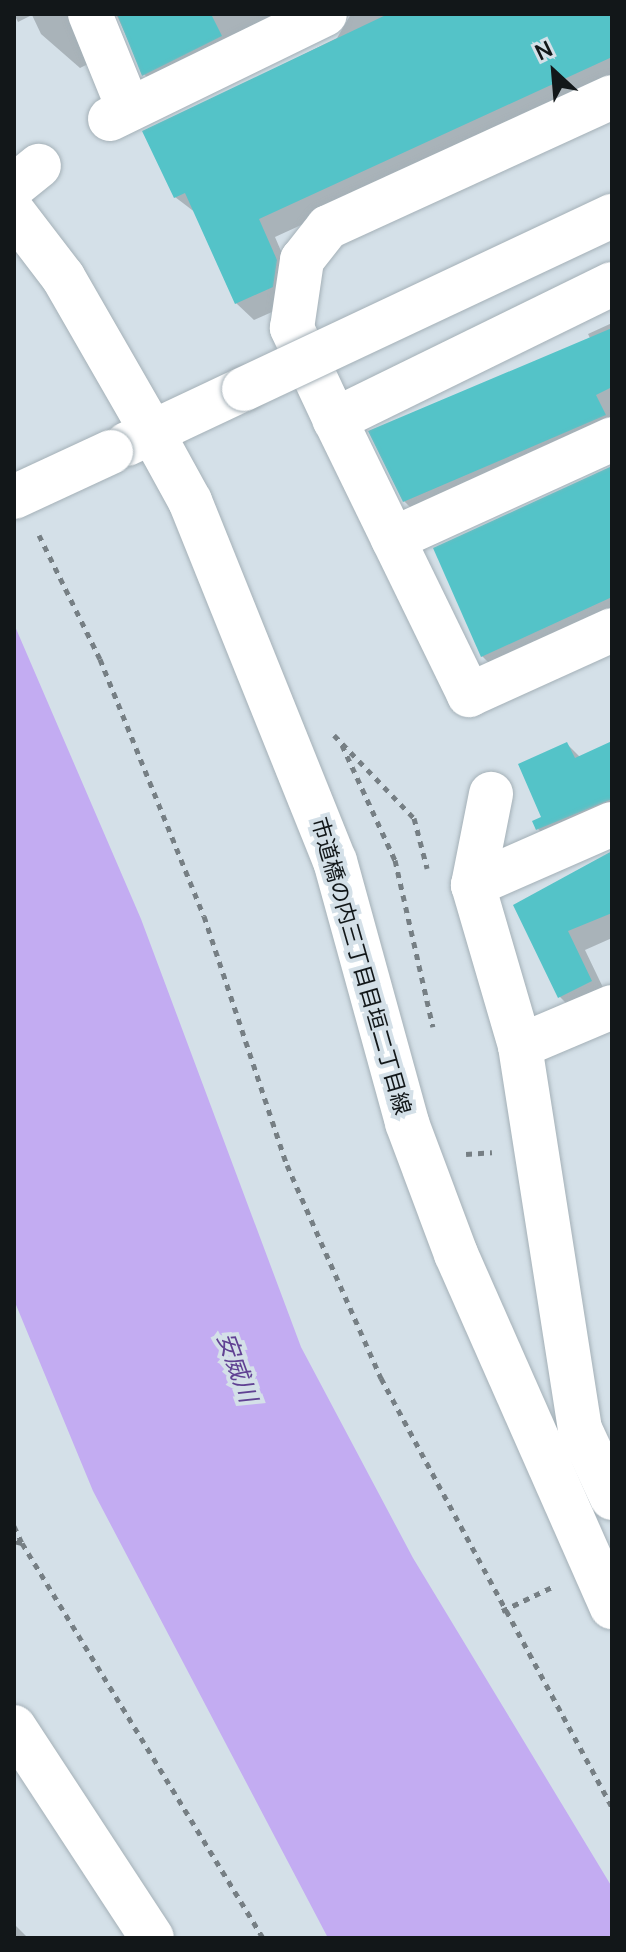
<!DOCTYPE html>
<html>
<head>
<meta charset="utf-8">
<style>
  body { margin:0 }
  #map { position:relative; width:626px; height:1952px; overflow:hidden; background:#d4e0e8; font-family:Manrope,"Noto Sans JP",sans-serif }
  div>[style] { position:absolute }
  .water>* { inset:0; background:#c3acf2 }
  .shadow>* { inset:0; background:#0003 }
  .building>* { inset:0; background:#54c3c8 }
  .path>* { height:5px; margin-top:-2.5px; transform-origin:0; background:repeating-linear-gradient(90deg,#767f84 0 6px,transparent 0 12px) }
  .roads { filter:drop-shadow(0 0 2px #a4b0b7) drop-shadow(0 0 2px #a4b0b7) }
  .street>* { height:44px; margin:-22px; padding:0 22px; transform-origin:22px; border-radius:22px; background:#fff }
  .secondary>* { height:44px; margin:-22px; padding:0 22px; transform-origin:22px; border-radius:22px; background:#fff }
  .bridges { filter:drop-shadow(0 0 2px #a4b0b7) drop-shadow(0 0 2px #a4b0b7) }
  .secondary-bridge>* { height:44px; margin:-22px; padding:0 22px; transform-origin:22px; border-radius:22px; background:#fff }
  span { translate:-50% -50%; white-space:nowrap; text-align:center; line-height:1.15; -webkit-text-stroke:8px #d4e0e8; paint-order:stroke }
  .street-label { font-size:22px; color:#121719 }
  .water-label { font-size:24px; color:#604193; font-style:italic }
  .frame { position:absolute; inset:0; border:16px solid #121719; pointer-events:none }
  .north { position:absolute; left:514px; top:32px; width:80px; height:80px; -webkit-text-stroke:6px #d4e0e8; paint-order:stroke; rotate:334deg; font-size:22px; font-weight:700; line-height:32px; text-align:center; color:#121719 }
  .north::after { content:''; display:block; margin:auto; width:28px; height:36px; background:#121719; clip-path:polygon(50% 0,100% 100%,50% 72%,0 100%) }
</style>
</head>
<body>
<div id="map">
  <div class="water">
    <i style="clip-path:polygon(14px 624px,141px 919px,301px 1347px,413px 1558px,612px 1887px,612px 1938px,328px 1938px,93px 1491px,14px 1300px)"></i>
  </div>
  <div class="shadow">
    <i style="clip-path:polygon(14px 14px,90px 14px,92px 62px,80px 68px,41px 34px,32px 15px,18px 22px)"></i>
    <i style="clip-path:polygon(116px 14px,320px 14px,161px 92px,144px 74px)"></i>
    <i style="clip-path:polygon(351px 14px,612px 14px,612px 83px,275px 237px,293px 279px,290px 304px,254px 320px,236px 303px,196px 213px,175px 197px,145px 132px,337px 38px)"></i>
    <i style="clip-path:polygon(612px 323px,612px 439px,424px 521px,404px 501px,591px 340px,588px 334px)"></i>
    <i style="clip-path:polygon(612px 469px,612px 627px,501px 675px,482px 656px)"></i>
    <i style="clip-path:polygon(567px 744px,581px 758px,612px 744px,612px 825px,556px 847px,538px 829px)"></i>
    <i style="clip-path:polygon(612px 854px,612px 938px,585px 950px,609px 1000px,578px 1015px,560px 997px,516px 906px)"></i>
    <i style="clip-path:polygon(14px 1924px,28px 1938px,14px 1938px)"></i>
  </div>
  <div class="building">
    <i style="clip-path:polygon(117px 14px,211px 14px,222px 36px,142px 76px)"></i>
    <i style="clip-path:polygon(388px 14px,612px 14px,612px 57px,259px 219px,277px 260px,273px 287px,235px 304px,185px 193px,174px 198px,142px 131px)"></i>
    <i style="clip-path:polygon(612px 328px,612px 387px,596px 395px,606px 415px,403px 502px,368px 431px)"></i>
    <i style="clip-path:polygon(612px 466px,612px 597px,481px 657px,433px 548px)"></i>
    <i style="clip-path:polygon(612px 741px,612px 799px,536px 830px,532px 821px,541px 817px,518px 764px,567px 742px,575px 758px)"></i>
    <i style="clip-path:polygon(612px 851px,612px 913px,568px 931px,592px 981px,558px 998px,513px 905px)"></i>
  </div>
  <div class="path">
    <i style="left:39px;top:535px;width:138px;rotate:63.8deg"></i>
    <i style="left:100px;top:659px;width:277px;rotate:68deg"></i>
    <i style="left:204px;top:916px;width:262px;rotate:71.6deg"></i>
    <i style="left:287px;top:1165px;width:233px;rotate:66.2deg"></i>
    <i style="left:381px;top:1378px;width:487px;rotate:61.7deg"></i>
    <i style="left:334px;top:735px;width:115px;rotate:46.1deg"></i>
    <i style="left:414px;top:818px;width:52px;rotate:75.4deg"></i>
    <i style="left:342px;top:745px;width:127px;rotate:65.3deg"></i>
    <i style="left:395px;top:860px;width:171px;rotate:77.2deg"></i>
    <i style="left:466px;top:1154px;width:26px;rotate:-4deg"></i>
    <i style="left:14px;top:1526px;width:19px;rotate:65deg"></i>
    <i style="left:22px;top:1543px;width:8px;rotate:-166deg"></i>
    <i style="left:22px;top:1543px;width:463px;rotate:58.6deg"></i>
    <i style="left:502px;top:1611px;width:55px;rotate:-25.6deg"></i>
  </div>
  <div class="roads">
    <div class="street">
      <i style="left:90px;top:14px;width:98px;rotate:67.9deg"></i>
      <i style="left:110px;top:119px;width:239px;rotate:-26deg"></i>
      <i style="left:14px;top:186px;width:32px;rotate:-39deg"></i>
      <i style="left:612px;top:284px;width:309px;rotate:153.9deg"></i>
      <i style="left:335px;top:420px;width:306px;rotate:64deg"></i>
      <i style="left:469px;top:695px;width:157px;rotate:-24.4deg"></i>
      <i style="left:335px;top:420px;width:102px;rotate:-115.1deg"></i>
      <i style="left:292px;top:328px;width:69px;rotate:-81.6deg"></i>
      <i style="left:302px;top:260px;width:42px;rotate:-51.8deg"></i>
      <i style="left:328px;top:227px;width:312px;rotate:-24.6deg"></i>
      <i style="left:152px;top:432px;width:79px;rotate:61.2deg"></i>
      <i style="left:190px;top:501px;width:388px;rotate:68.1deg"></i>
      <i style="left:335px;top:861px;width:272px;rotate:74.6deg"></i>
      <i style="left:407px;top:1123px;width:140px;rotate:69.5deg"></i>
      <i style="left:456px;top:1254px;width:386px;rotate:66.2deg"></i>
      <i style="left:393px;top:539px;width:241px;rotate:-24.5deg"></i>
      <i style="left:612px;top:824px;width:152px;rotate:156.3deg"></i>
      <i style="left:473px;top:885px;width:168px;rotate:73.7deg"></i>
      <i style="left:520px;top:1046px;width:388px;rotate:81.1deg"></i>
      <i style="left:580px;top:1429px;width:76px;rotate:65.1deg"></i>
      <i style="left:473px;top:885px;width:93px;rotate:-78.8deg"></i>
      <i style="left:520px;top:1046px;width:100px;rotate:-23deg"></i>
      <i style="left:14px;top:1727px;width:252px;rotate:56.8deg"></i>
    </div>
    <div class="secondary">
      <i style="left:14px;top:213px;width:81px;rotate:52.6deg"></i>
      <i style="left:63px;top:277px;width:179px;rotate:60.1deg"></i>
      <i style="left:127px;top:444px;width:129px;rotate:-25.2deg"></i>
    </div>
  </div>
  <div class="bridges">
    <div class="secondary-bridge">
      <i style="left:244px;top:389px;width:407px;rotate:-25.2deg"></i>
      <i style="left:14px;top:497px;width:107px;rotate:-24.9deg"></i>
    </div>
  </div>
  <div class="street-label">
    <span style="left:361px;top:966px;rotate:74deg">市道橋の内三丁目目垣二丁目線</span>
  </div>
  <div class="water-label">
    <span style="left:238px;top:1367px;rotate:70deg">安威川</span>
  </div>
  <div class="frame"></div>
  <div class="north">N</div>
</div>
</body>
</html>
